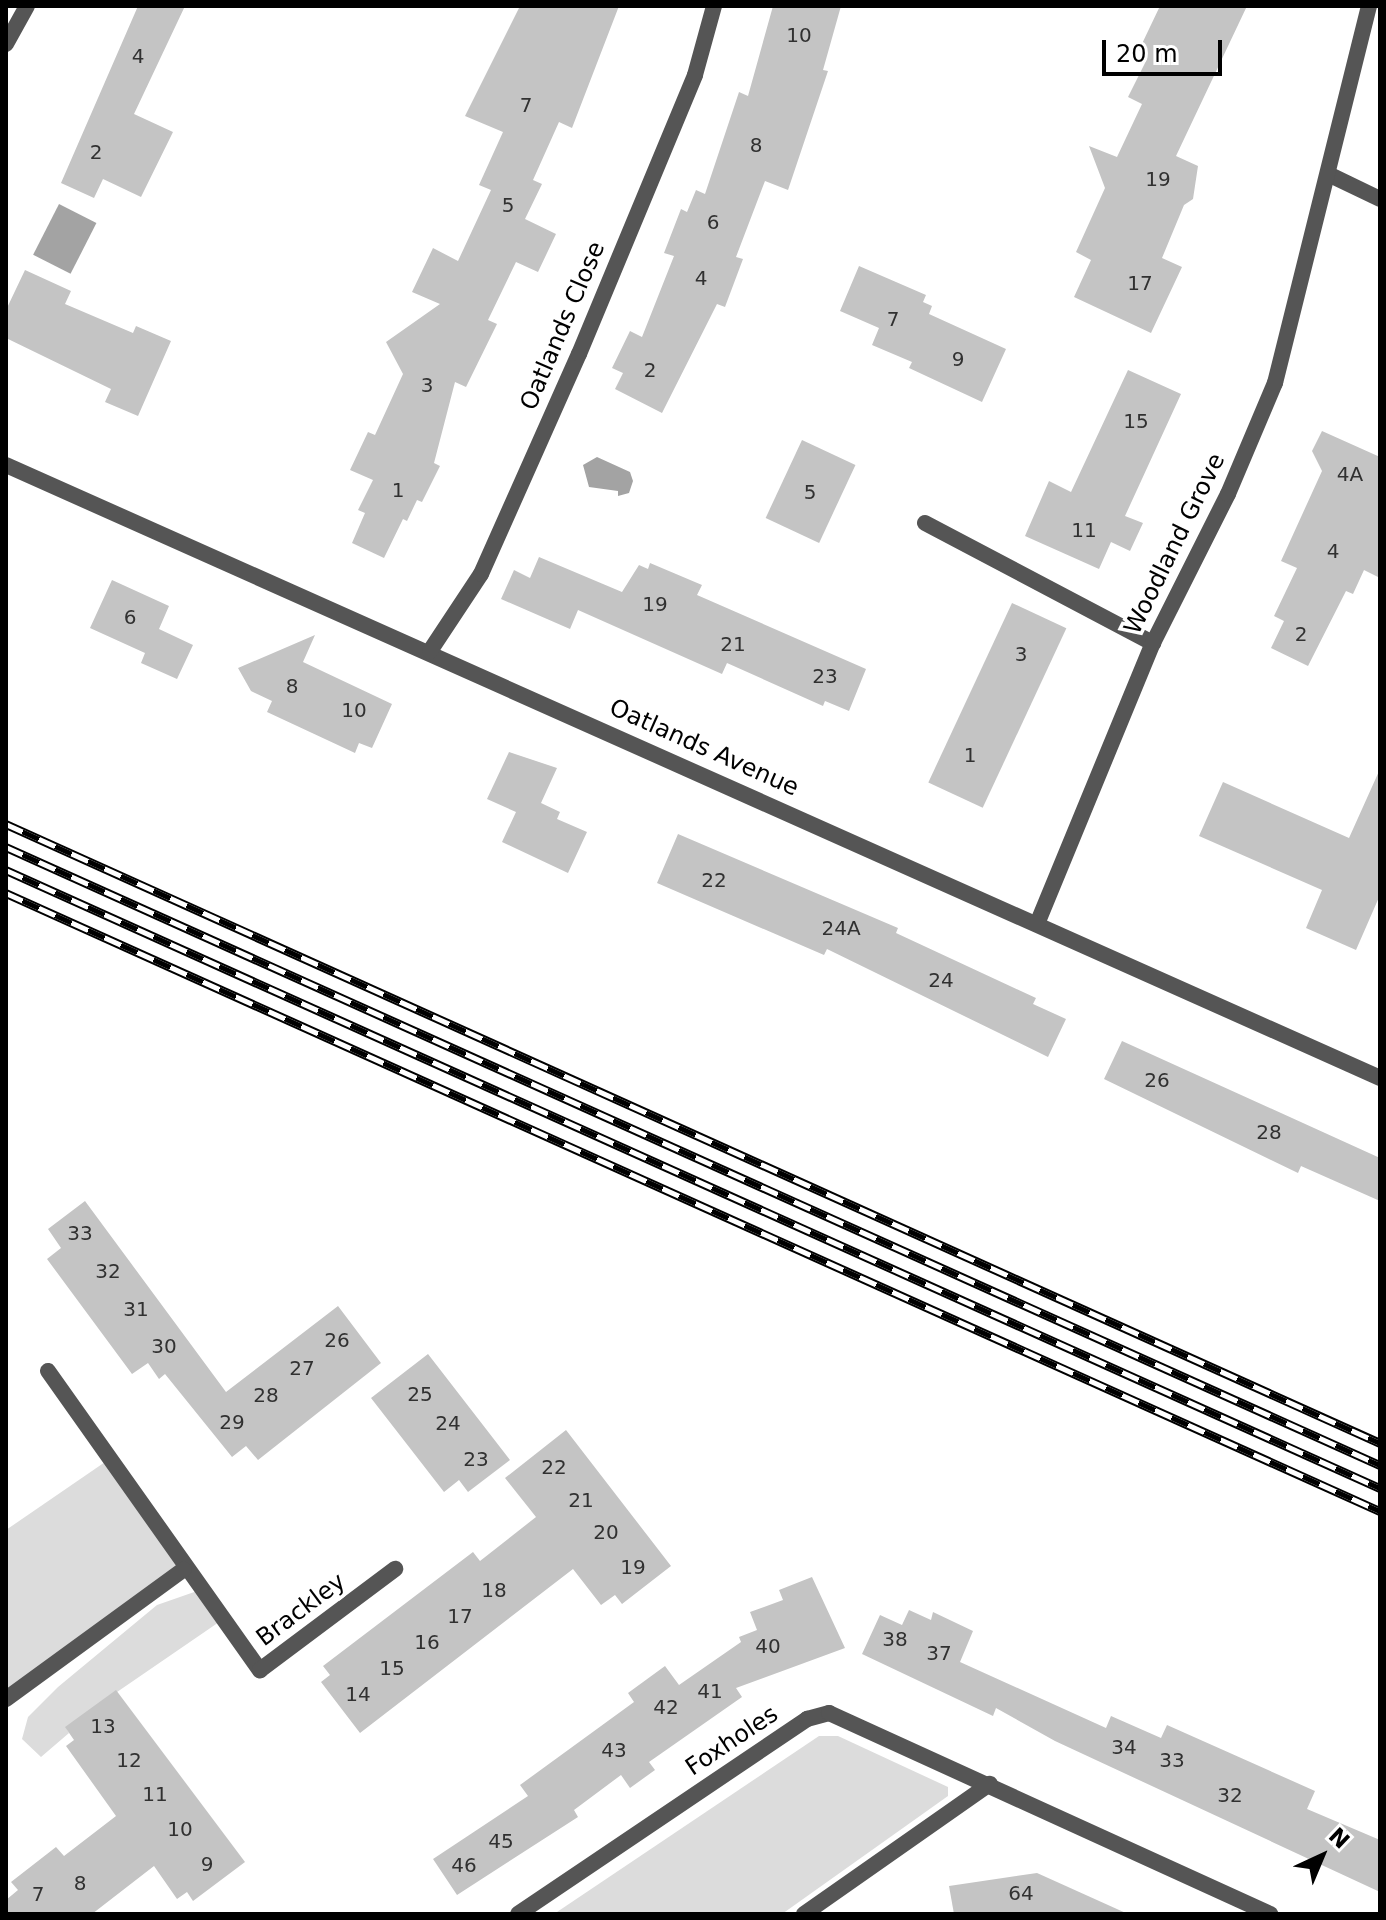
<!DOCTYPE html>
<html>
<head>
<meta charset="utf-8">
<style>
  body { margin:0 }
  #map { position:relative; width:1386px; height:1920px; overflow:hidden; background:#fff; font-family:"DejaVu Sans",sans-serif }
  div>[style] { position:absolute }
  .green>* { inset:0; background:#dcdcdc }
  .water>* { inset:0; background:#a3a3a3; transform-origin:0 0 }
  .building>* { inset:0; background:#c4c4c4; transform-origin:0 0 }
  .street>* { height:16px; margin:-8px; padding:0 8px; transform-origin:8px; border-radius:8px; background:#555 }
  .rail>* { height:9px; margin-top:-4.5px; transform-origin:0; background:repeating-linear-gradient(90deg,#fff 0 18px,#000 0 36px); box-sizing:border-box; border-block:2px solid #000 }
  span { translate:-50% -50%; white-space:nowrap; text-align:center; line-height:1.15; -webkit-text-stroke:7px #fff; paint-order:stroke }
  .number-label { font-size:20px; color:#313131 }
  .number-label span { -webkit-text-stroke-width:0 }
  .street-label { font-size:24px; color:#000 }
  .frame { position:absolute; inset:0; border:8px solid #000; pointer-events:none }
  .north { position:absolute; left:1282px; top:1816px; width:80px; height:80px; -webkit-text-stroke:6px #fff; paint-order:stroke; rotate:44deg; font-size:22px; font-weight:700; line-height:32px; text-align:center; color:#000 }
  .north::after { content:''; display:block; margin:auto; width:28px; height:36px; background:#000; clip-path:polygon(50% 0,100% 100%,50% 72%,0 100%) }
  .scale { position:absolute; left:1102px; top:40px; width:120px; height:36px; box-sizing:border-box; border:4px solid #000; border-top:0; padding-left:10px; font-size:24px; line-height:28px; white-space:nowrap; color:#000; -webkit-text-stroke:6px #fff; paint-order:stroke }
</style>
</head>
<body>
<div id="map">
  <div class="green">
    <i style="clip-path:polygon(108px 1460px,184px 1569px,6px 1699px,6px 1530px)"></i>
    <i style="clip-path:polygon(200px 1590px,222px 1620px,66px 1727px,69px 1733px,41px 1757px,22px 1739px,28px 1717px,58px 1687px,157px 1605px)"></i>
    <i style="clip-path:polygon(819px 1736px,838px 1736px,948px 1787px,948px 1796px,782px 1914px,554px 1914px)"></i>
  </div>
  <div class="water">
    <i style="left:59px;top:204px;width:42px;height:57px;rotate:27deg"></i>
    <i style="clip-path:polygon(597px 457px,630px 472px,633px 481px,629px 493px,618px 496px,618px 491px,589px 487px,583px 465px)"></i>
  </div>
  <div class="building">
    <i style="clip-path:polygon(138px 6px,185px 6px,134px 114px,173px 132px,141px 197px,103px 179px,94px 198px,61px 183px)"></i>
    <i style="clip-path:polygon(520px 6px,619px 6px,572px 128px,559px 122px,533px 180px,542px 184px,525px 219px,556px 234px,538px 272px,516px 262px,488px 320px,497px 324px,466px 387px,455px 382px,434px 463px,440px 466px,422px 502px,417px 500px,407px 521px,403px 519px,384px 558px,352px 543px,365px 513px,358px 510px,373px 480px,350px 470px,368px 432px,375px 435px,403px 374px,386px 342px,440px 304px,412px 292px,433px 248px,458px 261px,491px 190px,479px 185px,503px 132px,465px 116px)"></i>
    <i style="clip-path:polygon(773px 6px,841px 6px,823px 70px,828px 71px,788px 190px,765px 181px,736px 257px,743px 259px,725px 307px,717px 304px,662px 413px,615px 389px,623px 373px,612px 368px,630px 331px,642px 337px,674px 256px,664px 253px,681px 209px,687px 212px,696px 190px,705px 194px,739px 92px,748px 96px)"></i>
    <i style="clip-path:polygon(1160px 6px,1247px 6px,1176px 156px,1198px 166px,1193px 199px,1184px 205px,1162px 258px,1182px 267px,1151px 333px,1074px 297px,1091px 260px,1076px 252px,1105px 188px,1089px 146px,1117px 157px,1142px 104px,1128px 97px,1147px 59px,1139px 50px)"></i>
    <i style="clip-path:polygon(859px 266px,926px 295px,923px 302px,932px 306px,929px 314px,1006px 349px,982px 402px,909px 368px,912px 362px,872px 345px,879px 328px,840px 311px)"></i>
    <i style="clip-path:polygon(25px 270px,71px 291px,65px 304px,133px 333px,136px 326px,171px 341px,138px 416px,105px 402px,111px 389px,6px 338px,6px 310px)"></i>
    <i style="clip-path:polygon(1128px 370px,1181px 394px,1125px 516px,1143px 523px,1130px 551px,1111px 542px,1099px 569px,1025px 536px,1049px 481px,1071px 492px)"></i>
    <i style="clip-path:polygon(1322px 431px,1380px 457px,1380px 578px,1364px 570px,1353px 594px,1346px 591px,1308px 666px,1271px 648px,1284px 621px,1274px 616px,1297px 568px,1281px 561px,1322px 471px,1312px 451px)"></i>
    <i style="left:802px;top:440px;width:59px;height:86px;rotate:25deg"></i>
    <i style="clip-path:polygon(539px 557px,622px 592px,639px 565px,648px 569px,650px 563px,702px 585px,697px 595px,866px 669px,849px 711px,825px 701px,823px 706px,727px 663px,722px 674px,578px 610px,570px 629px,501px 599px,514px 570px,530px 578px)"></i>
    <i style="clip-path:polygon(112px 580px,169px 606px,159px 629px,193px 645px,177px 679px,141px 663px,145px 653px,90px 628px)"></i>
    <i style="left:1012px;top:603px;width:60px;height:198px;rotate:25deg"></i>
    <i style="clip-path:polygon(315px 635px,303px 662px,392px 704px,372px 748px,359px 743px,355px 753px,267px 712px,272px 701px,251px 691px,238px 668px)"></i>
    <i style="clip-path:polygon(509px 752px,557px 768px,541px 803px,560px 812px,557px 819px,587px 832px,568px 873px,502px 842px,516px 812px,487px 799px)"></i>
    <i style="clip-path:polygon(1380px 769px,1380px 895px,1356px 950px,1306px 928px,1322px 890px,1199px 836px,1223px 782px,1349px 838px)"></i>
    <i style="clip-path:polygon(678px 834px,898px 928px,896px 933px,1036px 998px,1033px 1004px,1066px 1019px,1048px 1057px,827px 949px,824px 955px,657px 883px)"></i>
    <i style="clip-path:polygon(1122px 1041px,1380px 1158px,1380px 1201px,1301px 1166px,1298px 1173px,1104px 1079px)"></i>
    <i style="clip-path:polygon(85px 1201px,226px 1392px,338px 1306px,381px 1363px,258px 1460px,246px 1446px,232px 1457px,165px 1374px,159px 1379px,148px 1363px,132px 1374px,47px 1259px,61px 1248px,48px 1229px)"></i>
    <i style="clip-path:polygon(428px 1354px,510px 1460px,468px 1492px,459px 1480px,444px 1492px,371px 1398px)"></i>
    <i style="clip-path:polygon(566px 1430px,671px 1566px,622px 1604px,615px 1595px,601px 1605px,573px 1569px,360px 1733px,321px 1682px,330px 1675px,323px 1666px,473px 1552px,480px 1561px,536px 1517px,505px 1478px)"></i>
    <i style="clip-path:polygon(812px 1577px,845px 1648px,736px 1688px,742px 1697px,649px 1762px,655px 1770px,630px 1788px,621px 1775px,574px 1810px,578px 1817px,457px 1895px,433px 1859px,528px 1796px,520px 1785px,634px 1702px,628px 1693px,665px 1666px,679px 1685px,741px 1642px,739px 1637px,757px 1630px,750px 1612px,783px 1600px,779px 1590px)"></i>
    <i style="clip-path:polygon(909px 1610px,931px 1620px,933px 1612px,973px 1631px,960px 1662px,1106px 1728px,1111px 1716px,1161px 1738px,1167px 1725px,1315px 1791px,1307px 1809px,1380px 1840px,1380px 1892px,1055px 1741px,996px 1708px,993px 1716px,862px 1654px,880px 1615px,902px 1625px)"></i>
    <i style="clip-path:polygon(116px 1690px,245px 1862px,193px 1901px,187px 1892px,177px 1899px,154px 1866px,92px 1914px,6px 1914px,6px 1900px,18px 1890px,11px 1882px,56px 1847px,64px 1856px,116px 1816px,66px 1746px,74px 1740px,65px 1727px)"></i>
    <i style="clip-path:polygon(1037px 1873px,1128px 1914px,954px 1914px,949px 1886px)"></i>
  </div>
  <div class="street">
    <i style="left:6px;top:44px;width:43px;rotate:-61.1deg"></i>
    <i style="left:1328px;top:174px;width:58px;rotate:25.7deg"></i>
    <i style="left:6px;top:465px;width:1505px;rotate:24.04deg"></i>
    <i style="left:925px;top:523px;width:258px;rotate:27.8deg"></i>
    <i style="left:430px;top:651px;width:92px;rotate:-56.5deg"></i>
    <i style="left:481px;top:574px;width:241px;rotate:-66deg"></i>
    <i style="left:579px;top:354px;width:302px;rotate:-67.4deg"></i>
    <i style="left:695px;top:75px;width:72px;rotate:-74.6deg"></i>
    <i style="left:1037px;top:924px;width:304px;rotate:-67.6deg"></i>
    <i style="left:1153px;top:643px;width:167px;rotate:-63.3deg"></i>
    <i style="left:1228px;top:494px;width:121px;rotate:-67.1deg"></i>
    <i style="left:1275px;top:383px;width:389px;rotate:-76deg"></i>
    <i style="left:48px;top:1371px;width:367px;rotate:54.7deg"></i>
    <i style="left:260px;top:1670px;width:169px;rotate:-36.8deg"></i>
    <i style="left:6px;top:1699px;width:220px;rotate:-36.1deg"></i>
    <i style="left:518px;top:1914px;width:349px;rotate:-34deg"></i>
    <i style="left:807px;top:1719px;width:23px;rotate:-15deg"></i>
    <i style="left:829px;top:1713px;width:485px;rotate:24.5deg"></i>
    <i style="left:804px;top:1914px;width:227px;rotate:-35deg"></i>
  </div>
  <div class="rail">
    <i style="left:6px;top:824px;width:1507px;rotate:24.25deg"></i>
    <i style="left:6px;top:847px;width:1507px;rotate:24.22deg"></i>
    <i style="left:6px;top:870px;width:1507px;rotate:24.22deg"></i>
    <i style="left:6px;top:893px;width:1507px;rotate:24.22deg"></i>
  </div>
  <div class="number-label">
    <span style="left:799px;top:35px">10</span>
    <span style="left:138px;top:56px">4</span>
    <span style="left:526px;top:105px">7</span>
    <span style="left:756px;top:145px">8</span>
    <span style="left:96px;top:152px">2</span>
    <span style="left:1158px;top:179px">19</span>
    <span style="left:508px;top:205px">5</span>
    <span style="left:713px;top:222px">6</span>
    <span style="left:701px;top:278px">4</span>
    <span style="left:1140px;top:283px">17</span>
    <span style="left:893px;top:319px">7</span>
    <span style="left:958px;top:359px">9</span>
    <span style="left:650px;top:370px">2</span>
    <span style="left:427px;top:385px">3</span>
    <span style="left:1136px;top:421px">15</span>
    <span style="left:1350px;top:474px">4A</span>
    <span style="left:398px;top:490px">1</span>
    <span style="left:810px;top:492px">5</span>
    <span style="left:1084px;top:530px">11</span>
    <span style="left:1333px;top:551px">4</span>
    <span style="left:655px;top:604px">19</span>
    <span style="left:130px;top:617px">6</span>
    <span style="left:1301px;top:634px">2</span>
    <span style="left:733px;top:644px">21</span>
    <span style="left:1021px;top:654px">3</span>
    <span style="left:825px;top:676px">23</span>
    <span style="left:292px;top:686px">8</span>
    <span style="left:354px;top:710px">10</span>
    <span style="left:970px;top:755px">1</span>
    <span style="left:714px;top:880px">22</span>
    <span style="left:841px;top:928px">24A</span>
    <span style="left:941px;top:980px">24</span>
    <span style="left:1157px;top:1080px">26</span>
    <span style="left:1269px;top:1132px">28</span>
    <span style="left:80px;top:1233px">33</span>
    <span style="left:108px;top:1271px">32</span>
    <span style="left:136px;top:1309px">31</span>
    <span style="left:337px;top:1340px">26</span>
    <span style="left:164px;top:1346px">30</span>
    <span style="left:302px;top:1368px">27</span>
    <span style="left:420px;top:1394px">25</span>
    <span style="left:266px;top:1395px">28</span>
    <span style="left:232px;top:1422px">29</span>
    <span style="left:448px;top:1423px">24</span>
    <span style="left:476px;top:1459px">23</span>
    <span style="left:554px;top:1467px">22</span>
    <span style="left:581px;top:1500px">21</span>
    <span style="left:606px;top:1532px">20</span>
    <span style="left:633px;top:1567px">19</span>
    <span style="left:494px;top:1590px">18</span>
    <span style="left:460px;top:1616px">17</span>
    <span style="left:895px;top:1639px">38</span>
    <span style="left:427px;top:1642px">16</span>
    <span style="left:768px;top:1646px">40</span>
    <span style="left:939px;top:1653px">37</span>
    <span style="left:392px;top:1668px">15</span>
    <span style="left:710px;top:1691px">41</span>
    <span style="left:358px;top:1694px">14</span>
    <span style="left:666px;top:1707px">42</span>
    <span style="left:103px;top:1726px">13</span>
    <span style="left:1124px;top:1747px">34</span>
    <span style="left:614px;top:1750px">43</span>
    <span style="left:129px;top:1760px">12</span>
    <span style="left:1172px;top:1760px">33</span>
    <span style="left:155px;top:1794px">11</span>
    <span style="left:1230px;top:1795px">32</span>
    <span style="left:180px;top:1829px">10</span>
    <span style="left:501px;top:1841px">45</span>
    <span style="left:207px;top:1864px">9</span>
    <span style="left:464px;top:1865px">46</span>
    <span style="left:80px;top:1883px">8</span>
    <span style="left:1021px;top:1893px">64</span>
    <span style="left:38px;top:1894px">7</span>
  </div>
  <div class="street-label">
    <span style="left:563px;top:326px;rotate:-67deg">Oatlands Close</span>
    <span style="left:1175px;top:544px;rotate:-64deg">Woodland Grove</span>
    <span style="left:704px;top:748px;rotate:24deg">Oatlands Avenue</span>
    <span style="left:301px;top:1610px;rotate:-37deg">Brackley</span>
    <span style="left:732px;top:1741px;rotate:-34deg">Foxholes</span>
  </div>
  <div class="frame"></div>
  <div class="north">N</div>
  <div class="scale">20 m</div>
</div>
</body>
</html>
